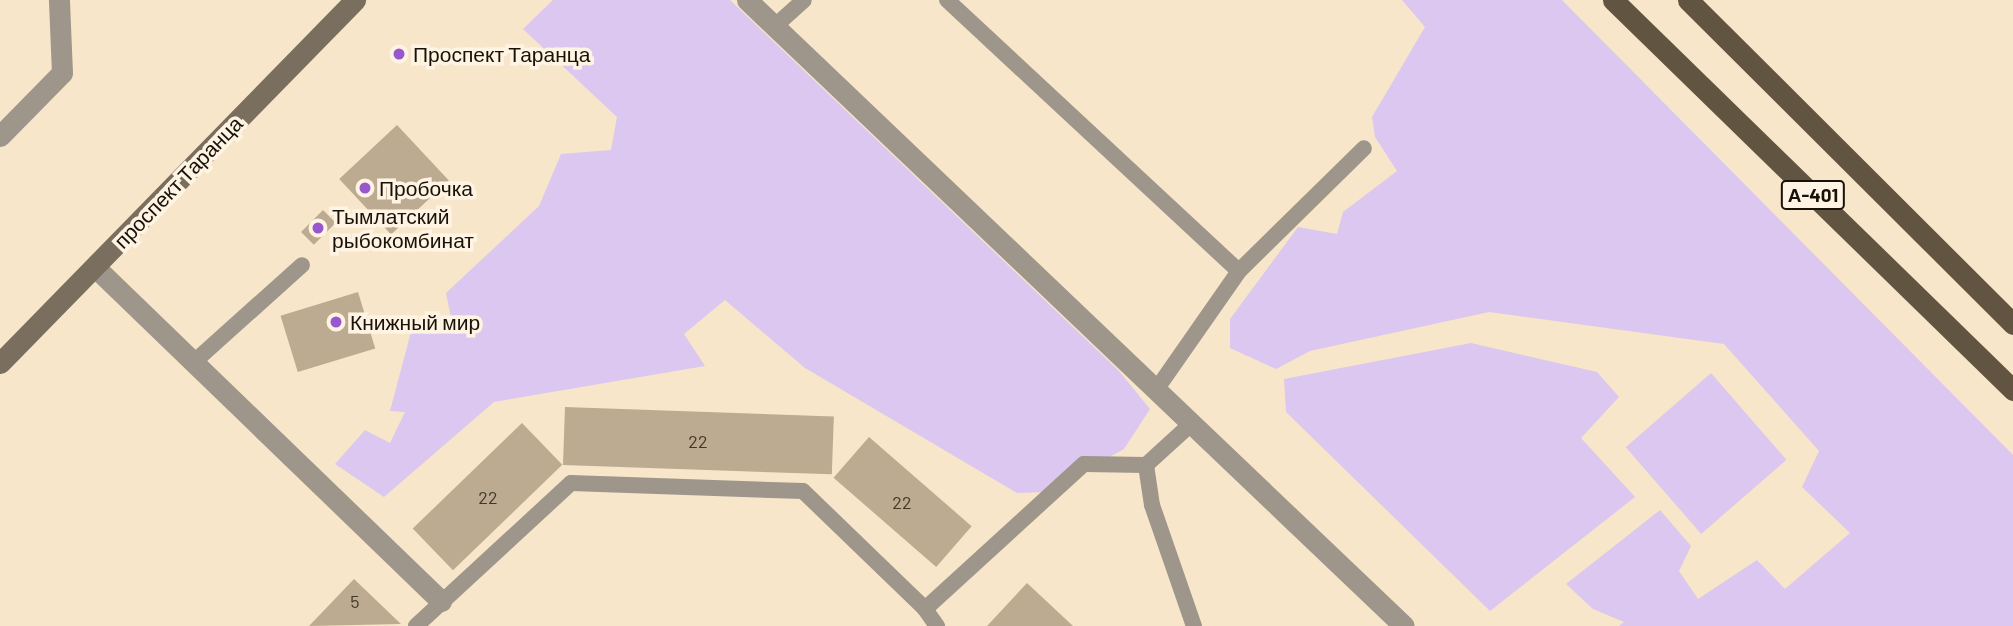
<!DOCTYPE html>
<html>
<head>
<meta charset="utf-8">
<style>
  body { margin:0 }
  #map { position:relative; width:2013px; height:626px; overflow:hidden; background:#f7e6ca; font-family:Barlow,sans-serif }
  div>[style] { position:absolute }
  .green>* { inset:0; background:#dbc7ef; transform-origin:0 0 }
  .building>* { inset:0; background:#bcab90; transform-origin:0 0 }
  .lane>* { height:16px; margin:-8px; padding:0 8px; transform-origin:8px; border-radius:8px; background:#9e968b }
  .street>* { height:21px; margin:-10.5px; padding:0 10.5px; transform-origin:10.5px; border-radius:10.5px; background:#9e968b }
  .secondary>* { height:21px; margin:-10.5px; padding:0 10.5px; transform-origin:10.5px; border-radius:10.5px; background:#7a6f5f }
  .primary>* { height:21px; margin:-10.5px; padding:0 10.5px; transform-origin:10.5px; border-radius:10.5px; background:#615440 }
  .dots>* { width:19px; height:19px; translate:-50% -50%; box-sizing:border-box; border:4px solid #fff4e3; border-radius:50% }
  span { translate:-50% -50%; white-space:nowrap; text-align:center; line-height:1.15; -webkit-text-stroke:7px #fff4e3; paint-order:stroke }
  .number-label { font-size:18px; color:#41382a }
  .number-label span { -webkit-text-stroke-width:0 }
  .shield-label span { padding:2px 5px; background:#fff4e3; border:2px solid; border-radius:5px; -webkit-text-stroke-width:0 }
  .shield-label { font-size:19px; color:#181208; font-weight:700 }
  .poi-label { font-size:21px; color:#181208 }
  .left { translate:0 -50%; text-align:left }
  .street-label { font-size:21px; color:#181208 }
</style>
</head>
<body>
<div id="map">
  <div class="green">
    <i style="clip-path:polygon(553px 0,730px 0,1119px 371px,1150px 409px,1124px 449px,1045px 492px,1017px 493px,805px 368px,725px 300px,684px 334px,705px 366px,494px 402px,384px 497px,335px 464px,365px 430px,390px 443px,405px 412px,390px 411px,411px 332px,436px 334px,451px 318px,446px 293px,539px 206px,561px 154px,611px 150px,617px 117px,523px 29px)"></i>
    <i style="clip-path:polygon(1402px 0,1562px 0,2013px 455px,2013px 626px,1619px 626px,1624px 622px,1593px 609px,1566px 584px,1660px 510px,1691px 546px,1679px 571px,1698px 599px,1757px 560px,1785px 589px,1850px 533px,1802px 487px,1819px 451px,1724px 344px,1489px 312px,1310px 351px,1276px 369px,1230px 348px,1230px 319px,1298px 227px,1337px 234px,1343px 212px,1397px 171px,1375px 137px,1372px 117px,1425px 27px)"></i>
    <i style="clip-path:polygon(1471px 343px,1597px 372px,1619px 397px,1581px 438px,1635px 497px,1490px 611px,1286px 412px,1284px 379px)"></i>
    <i style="left:1711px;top:373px;width:115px;height:113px;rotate:49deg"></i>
  </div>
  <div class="building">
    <i style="left:397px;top:125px;width:76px;height:79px;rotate:47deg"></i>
    <i style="left:323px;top:210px;width:18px;height:31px;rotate:45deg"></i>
    <i style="left:358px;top:292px;width:59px;height:81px;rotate:73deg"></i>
    <i style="left:565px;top:407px;width:269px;height:58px;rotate:2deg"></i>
    <i style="left:522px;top:423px;width:58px;height:152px;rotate:46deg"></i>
    <i style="left:869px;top:437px;width:136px;height:54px;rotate:41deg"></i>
    <i style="clip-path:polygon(354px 579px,401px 624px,309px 626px)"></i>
    <i style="clip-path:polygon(1027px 583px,1073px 626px,987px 626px)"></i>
  </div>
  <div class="lane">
    <i style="left:947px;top:0;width:398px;rotate:42.9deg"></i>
    <i style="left:774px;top:27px;width:40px;rotate:-42deg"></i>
    <i style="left:194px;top:362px;width:145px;rotate:-41.9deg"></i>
    <i style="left:1156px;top:390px;width:145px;rotate:-55.1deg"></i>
    <i style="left:1239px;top:271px;width:175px;rotate:-44.5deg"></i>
    <i style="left:1191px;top:424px;width:61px;rotate:137.7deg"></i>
    <i style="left:1146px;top:465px;width:40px;rotate:81.5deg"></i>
    <i style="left:1152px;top:505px;width:128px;rotate:70.9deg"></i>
    <i style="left:925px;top:609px;width:21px;rotate:55deg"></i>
    <i style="left:416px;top:626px;width:211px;rotate:-42.7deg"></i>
    <i style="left:571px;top:483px;width:232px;rotate:2deg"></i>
    <i style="left:803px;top:491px;width:170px;rotate:44deg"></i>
    <i style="left:925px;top:609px;width:215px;rotate:-42.4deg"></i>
    <i style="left:1084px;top:464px;width:62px;rotate:0.9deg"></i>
  </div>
  <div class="street">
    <i style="left:747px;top:0;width:907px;rotate:43.62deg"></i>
    <i style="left:0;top:136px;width:88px;rotate:-45.5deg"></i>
    <i style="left:62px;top:73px;width:73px;rotate:-92.4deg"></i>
    <i style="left:95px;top:267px;width:481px;rotate:44deg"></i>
  </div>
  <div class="secondary">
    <i style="left:0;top:363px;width:508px;rotate:-45.64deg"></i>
  </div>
  <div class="primary">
    <i style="left:1613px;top:0;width:559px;rotate:44.27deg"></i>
    <i style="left:1688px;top:0;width:459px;rotate:44.9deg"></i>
  </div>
  <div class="dots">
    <i style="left:399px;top:54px;background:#9857cc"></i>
    <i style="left:365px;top:188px;background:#9857cc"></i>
    <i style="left:318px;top:228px;background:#9857cc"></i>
    <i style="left:336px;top:322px;background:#9857cc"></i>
  </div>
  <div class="number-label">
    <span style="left:698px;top:441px">22</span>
    <span style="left:488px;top:497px">22</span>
    <span style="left:902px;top:502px">22</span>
    <span style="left:355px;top:601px">5</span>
  </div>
  <div class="shield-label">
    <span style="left:1813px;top:195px">А-401</span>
  </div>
  <div class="poi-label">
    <span class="left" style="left:413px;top:54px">Проспект Таранца</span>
    <span class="left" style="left:379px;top:188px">Пробочка</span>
    <span class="left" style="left:332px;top:228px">Тымлатский<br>рыбокомбинат</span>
    <span class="left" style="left:350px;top:322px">Книжный мир</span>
  </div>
  <div class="street-label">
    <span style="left:178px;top:182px;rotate:-46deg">проспект Таранца</span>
  </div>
</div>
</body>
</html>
